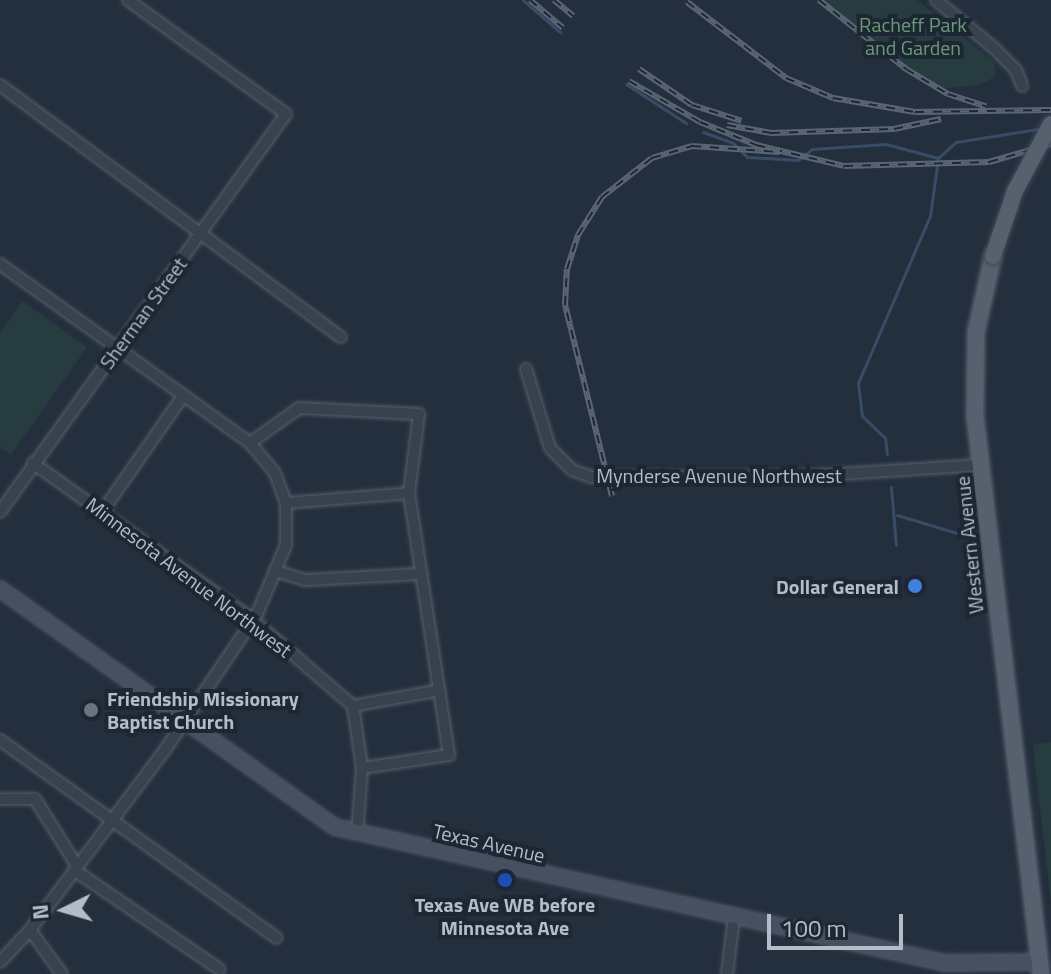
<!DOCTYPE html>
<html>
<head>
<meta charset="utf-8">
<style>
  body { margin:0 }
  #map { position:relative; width:1051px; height:974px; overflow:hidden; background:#242f3e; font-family:"Titillium Web",sans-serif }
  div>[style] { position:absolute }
  .green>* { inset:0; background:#263c3f }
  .stream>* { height:3px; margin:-1.5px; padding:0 1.5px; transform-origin:1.5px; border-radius:1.5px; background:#394c67 }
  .roads { filter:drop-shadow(0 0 2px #565f6c) drop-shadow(0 0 2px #565f6c) }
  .street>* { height:10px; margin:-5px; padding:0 5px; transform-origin:5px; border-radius:5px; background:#38414e }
  .secondary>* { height:14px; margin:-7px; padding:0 7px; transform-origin:7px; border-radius:7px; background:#465061 }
  .primary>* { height:16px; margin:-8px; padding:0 8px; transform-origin:8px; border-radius:8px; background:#56606e }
  .rail>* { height:6px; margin-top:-3px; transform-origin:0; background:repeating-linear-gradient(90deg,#1d2633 0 9px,#5a6575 0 18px); box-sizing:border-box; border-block:2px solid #5a6575 }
  .bridges { filter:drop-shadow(0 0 2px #414a57) drop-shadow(0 0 2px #414a57) }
  .primary-bridge>* { height:16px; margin:-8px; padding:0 8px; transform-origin:8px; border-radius:8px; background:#56606e }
  .dots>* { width:22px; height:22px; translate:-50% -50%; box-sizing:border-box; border:4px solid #1d2633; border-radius:50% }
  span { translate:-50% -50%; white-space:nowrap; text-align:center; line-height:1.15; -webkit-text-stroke:8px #1d2633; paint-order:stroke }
  .park-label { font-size:20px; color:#6b9a76 }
  .street-label { font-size:20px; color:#b4bcc9 }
  .poi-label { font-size:20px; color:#b4bcc9; font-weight:700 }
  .right { translate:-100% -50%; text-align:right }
  .left { translate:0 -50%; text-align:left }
  .north { position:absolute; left:24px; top:870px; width:80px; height:80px; -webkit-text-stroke:6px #1d2633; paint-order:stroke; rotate:265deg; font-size:22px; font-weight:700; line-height:32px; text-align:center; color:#b4bcc9 }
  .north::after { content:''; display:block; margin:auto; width:28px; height:36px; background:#b4bcc9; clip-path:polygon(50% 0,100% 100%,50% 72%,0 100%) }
  .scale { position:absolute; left:767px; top:914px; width:136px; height:36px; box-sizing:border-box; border:4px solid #b4bcc9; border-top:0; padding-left:10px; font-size:24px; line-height:28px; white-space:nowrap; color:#b4bcc9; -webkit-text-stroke:6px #1d2633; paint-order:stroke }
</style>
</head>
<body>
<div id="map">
  <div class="green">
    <i style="clip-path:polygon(816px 0,917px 0,994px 62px,996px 76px,980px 85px,938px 89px)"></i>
    <i style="clip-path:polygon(22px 301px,87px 347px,11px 455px,0 447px,0 333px)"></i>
    <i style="clip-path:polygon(1051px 742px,1051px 902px,1033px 745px)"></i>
  </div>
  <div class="stream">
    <i style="left:523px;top:0;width:49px;rotate:40.9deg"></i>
    <i style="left:626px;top:84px;width:72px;rotate:33deg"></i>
    <i style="left:703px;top:132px;width:32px;rotate:20deg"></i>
    <i style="left:733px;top:143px;width:20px;rotate:45deg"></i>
    <i style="left:747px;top:157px;width:51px;rotate:3.4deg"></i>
    <i style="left:798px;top:160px;width:18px;rotate:-38deg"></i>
    <i style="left:812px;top:149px;width:74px;rotate:-3.9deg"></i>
    <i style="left:886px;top:144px;width:54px;rotate:15.1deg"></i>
    <i style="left:887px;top:454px;width:16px;rotate:-97deg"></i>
    <i style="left:885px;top:438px;width:32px;rotate:-136deg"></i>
    <i style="left:862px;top:416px;width:33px;rotate:-97deg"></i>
    <i style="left:858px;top:383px;width:182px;rotate:-66.7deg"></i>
    <i style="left:930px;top:216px;width:59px;rotate:-82.1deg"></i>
    <i style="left:938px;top:158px;width:24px;rotate:-42deg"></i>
    <i style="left:956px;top:142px;width:89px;rotate:-9deg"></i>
    <i style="left:891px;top:487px;width:58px;rotate:85.1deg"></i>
    <i style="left:897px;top:515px;width:63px;rotate:16.7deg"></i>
  </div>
  <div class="roads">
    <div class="street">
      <i style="left:936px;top:0;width:75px;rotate:39.6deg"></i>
      <i style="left:994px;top:48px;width:31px;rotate:45deg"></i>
      <i style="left:1016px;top:70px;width:17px;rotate:69deg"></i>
      <i style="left:0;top:85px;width:424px;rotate:36.5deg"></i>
      <i style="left:0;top:264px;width:307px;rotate:35.6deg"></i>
      <i style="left:250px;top:443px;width:39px;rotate:50deg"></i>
      <i style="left:275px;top:473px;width:32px;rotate:70deg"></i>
      <i style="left:286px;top:503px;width:42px;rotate:90deg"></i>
      <i style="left:286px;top:545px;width:75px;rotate:112.8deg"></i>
      <i style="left:257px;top:614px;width:161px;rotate:124.1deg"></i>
      <i style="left:167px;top:747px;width:229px;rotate:126.8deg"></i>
      <i style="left:30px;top:930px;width:44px;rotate:133.2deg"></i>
      <i style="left:526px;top:369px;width:83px;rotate:73.1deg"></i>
      <i style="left:550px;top:448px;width:31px;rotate:45deg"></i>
      <i style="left:572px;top:470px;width:20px;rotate:20deg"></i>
      <i style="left:591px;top:477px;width:203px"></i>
      <i style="left:794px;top:477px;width:186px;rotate:-3.7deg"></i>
      <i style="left:250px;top:443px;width:60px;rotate:-35.5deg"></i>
      <i style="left:299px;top:408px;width:120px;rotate:2.9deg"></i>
      <i style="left:419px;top:414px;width:80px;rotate:97.2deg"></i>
      <i style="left:409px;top:493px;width:265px;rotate:81.3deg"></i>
      <i style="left:449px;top:755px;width:88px;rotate:171.5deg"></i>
      <i style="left:33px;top:463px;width:270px;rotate:35.5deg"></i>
      <i style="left:253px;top:620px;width:132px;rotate:40.7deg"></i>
      <i style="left:353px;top:706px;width:63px;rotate:81.7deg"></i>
      <i style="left:362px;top:768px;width:66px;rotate:94.3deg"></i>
      <i style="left:286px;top:503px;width:123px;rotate:-4.6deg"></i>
      <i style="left:0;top:512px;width:490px;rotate:-54.3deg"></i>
      <i style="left:286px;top:114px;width:195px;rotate:-144.2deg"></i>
      <i style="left:102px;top:512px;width:141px;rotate:-55.1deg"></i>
      <i style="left:279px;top:572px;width:28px;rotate:17deg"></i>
      <i style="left:306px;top:580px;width:114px;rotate:-3deg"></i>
      <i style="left:353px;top:706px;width:88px;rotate:-10.4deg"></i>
      <i style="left:0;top:740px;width:340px;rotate:35.6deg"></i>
      <i style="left:0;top:799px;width:35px"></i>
      <i style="left:35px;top:799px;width:79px;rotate:57.9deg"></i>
      <i style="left:74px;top:870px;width:176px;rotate:34.3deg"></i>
      <i style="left:30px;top:930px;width:54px;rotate:54deg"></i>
      <i style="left:727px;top:974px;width:56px;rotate:-82.9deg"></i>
    </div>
    <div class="secondary">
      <i style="left:0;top:589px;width:411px;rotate:35.4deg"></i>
      <i style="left:335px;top:827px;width:625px;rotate:12.57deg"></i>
      <i style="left:945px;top:963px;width:94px;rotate:-0.6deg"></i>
    </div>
    <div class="primary">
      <i style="left:993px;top:256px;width:78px;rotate:102.6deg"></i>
      <i style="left:976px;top:332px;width:84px;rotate:90.7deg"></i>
      <i style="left:975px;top:416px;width:562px;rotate:83.25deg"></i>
    </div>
  </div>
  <div class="rail">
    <i style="left:530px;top:0;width:43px;rotate:40.3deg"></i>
    <i style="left:554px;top:0;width:25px;rotate:40deg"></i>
    <i style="left:819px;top:0;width:111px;rotate:38.4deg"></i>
    <i style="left:906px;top:69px;width:49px;rotate:30.8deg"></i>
    <i style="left:948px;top:94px;width:40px;rotate:18deg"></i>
    <i style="left:687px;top:2px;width:125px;rotate:37.5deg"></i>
    <i style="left:786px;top:78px;width:51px;rotate:23.1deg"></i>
    <i style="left:833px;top:98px;width:83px;rotate:9.7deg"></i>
    <i style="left:915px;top:112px;width:136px;rotate:-0.8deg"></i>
    <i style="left:639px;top:69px;width:64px;rotate:34.2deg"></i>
    <i style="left:692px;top:105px;width:52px;rotate:17.7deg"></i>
    <i style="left:629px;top:81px;width:82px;rotate:30deg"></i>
    <i style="left:700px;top:122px;width:61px;rotate:22.3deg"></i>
    <i style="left:756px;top:145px;width:90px;rotate:13.4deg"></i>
    <i style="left:844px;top:166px;width:145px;rotate:-1.6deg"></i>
    <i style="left:989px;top:162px;width:65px;rotate:-16.2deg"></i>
    <i style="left:727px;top:125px;width:45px;rotate:10.3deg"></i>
    <i style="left:771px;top:133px;width:123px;rotate:-1.9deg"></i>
    <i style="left:894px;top:129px;width:48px;rotate:-12deg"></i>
    <i style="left:612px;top:496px;width:197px;rotate:-103.8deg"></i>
    <i style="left:565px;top:305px;width:36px;rotate:-87deg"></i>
    <i style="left:567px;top:269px;width:36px;rotate:-72deg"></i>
    <i style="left:578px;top:235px;width:45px;rotate:-57.7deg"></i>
    <i style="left:602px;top:197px;width:63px;rotate:-38deg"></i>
    <i style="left:652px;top:158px;width:42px;rotate:-16.7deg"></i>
    <i style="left:692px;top:146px;width:88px;rotate:3.9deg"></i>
  </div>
  <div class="bridges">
    <div class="primary-bridge">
      <i style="left:993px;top:256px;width:69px;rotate:-71.3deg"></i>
      <i style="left:1015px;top:191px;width:76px;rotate:-61.8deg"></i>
    </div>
  </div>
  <div class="dots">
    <i style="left:915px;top:586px;background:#3f7fe0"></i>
    <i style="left:91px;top:710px;background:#6b7280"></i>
    <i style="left:505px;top:880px;background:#1a4fb4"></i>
  </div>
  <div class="park-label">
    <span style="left:913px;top:36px">Racheff Park<br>and Garden</span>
  </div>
  <div class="street-label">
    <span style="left:143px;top:313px;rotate:-54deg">Sherman Street</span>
    <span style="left:719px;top:475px">Mynderse Avenue Northwest</span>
    <span style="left:969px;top:545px;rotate:-96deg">Western Avenue</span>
    <span style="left:189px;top:577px;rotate:37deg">Minnesota Avenue Northwest</span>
    <span style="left:489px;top:843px;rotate:13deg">Texas Avenue</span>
  </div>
  <div class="poi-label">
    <span class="right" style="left:899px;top:586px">Dollar General</span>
    <span class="left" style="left:107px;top:710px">Friendship Missionary<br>Baptist Church</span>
    <span style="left:505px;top:916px">Texas Ave WB before<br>Minnesota Ave</span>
  </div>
  <div class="north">N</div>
  <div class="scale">100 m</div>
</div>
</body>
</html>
